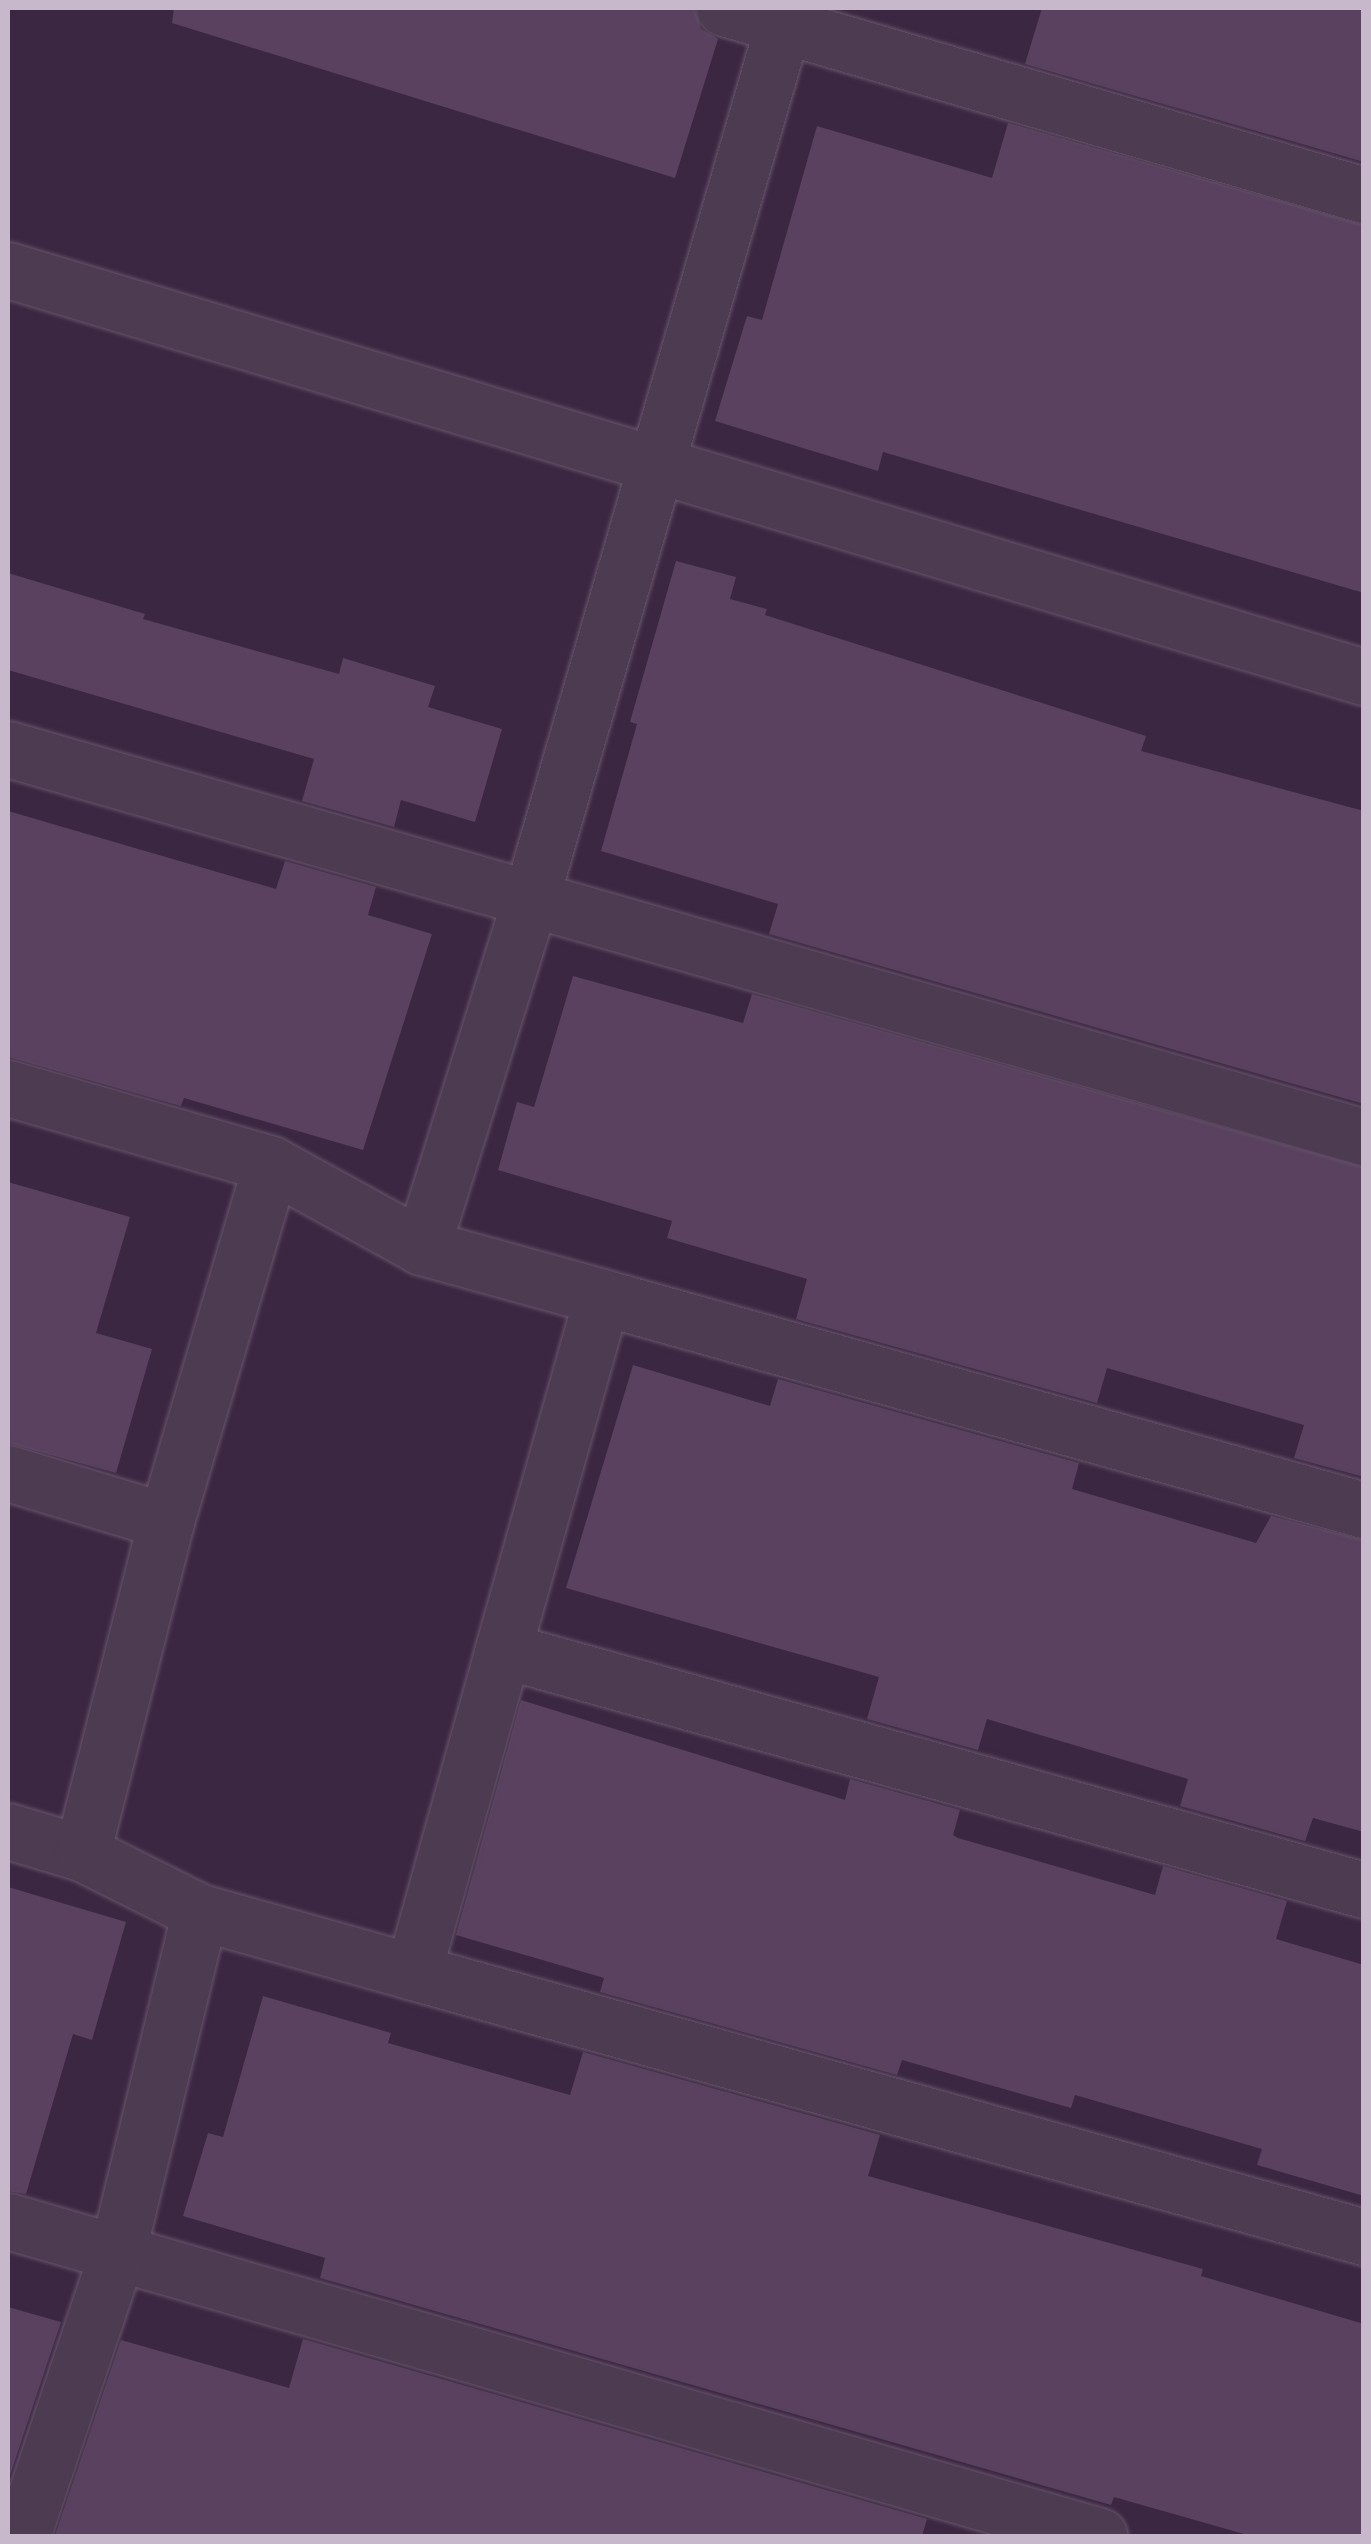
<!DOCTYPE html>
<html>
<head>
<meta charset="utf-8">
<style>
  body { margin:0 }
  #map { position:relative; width:1371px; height:2544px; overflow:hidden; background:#3c2742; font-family:Commissioner,sans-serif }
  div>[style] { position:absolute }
  .building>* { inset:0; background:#59415f }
  .roads { filter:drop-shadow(0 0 2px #68566c) drop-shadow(0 0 2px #68566c) }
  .minor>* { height:55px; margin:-27.5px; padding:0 27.5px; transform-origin:27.5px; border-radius:27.5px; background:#4d3b51 }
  span { translate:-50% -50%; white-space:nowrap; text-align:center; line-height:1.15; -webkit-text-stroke:8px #332037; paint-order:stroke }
  .frame { position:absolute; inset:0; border:10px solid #c8b8cb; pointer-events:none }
</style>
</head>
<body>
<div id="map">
  <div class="building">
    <i style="clip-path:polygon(174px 8px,694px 8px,701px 29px,718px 39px,675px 178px,172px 23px)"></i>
    <i style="clip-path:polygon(1042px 8px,1364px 8px,1364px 162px,1025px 64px)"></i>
    <i style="clip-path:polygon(1008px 123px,1364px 225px,1364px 593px,883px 452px,878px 471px,715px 421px,747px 316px,762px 320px,817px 126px,992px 178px)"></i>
    <i style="clip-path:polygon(676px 561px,736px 577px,730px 599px,767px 609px,765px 615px,1146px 736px,1141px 751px,1364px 811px,1364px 1104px,769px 934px,778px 904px,601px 851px,637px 724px,630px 722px)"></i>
    <i style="clip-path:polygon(8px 573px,145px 614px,143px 619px,339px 674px,343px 658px,435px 686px,428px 707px,502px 729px,475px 822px,401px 800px,394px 827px,302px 801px,314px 759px,8px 670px)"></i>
    <i style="clip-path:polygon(8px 811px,276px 889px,285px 861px,376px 887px,368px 915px,432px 934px,363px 1150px,184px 1098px,181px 1106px,8px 1057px)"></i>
    <i style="clip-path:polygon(573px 976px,743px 1023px,752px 994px,1364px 1167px,1364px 1477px,1294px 1458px,1304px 1425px,1107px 1368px,1097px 1403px,796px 1319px,807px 1279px,667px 1238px,672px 1221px,498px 1170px,517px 1102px,534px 1107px)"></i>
    <i style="clip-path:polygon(8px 1182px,130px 1217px,96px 1333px,152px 1349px,116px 1473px,8px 1443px)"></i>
    <i style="clip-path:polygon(633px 1365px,770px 1406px,778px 1379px,1079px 1463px,1072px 1489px,1256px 1543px,1271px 1516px,1364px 1540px,1364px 1832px,1313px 1818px,1305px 1841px,1180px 1806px,1188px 1779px,987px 1719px,978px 1750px,867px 1719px,879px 1677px,566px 1588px)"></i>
    <i style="clip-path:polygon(521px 1700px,845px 1800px,850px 1779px,960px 1810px,953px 1835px,958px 1838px,1155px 1895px,1163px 1866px,1287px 1901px,1276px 1939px,1364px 1965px,1364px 2196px,1257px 2165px,1262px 2149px,1075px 2095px,1071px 2108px,902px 2060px,897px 2075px,600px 1992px,604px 1978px,456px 1935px)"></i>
    <i style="clip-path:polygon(8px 1887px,126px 1922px,92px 2040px,73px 2034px,26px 2194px,8px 2191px)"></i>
    <i style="clip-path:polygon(263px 1996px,391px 2033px,388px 2043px,570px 2095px,583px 2052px,880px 2135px,868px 2176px,1203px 2269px,1201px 2276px,1364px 2324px,1364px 2536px,1251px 2536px,1114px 2497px,1111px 2505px,320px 2278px,325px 2258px,183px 2216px,208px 2133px,223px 2137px)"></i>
    <i style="clip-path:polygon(8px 2307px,61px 2322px,8px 2481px)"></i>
    <i style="clip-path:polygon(303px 2339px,927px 2519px,922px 2536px,55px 2536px,121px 2340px,289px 2388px)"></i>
  </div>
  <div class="roads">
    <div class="minor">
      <i style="left:724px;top:8px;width:667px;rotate:16.29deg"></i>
      <i style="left:8px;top:270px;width:1416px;rotate:16.71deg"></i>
      <i style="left:8px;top:749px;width:1410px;rotate:15.97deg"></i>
      <i style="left:8px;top:1088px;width:274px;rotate:16.1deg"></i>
      <i style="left:422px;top:1247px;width:187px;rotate:15.5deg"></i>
      <i style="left:602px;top:1297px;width:367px;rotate:105.7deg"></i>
      <i style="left:503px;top:1650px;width:894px;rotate:15.58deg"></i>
      <i style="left:602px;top:1297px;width:791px;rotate:15.62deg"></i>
      <i style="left:8px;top:1473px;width:165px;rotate:16.9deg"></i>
      <i style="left:503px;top:1650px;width:334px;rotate:105.6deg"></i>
      <i style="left:413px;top:1972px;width:987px;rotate:15.57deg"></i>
      <i style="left:8px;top:1831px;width:77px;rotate:16.6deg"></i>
      <i style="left:200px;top:1912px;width:221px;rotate:15.7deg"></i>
      <i style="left:8px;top:2221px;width:1136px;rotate:16.1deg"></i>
      <i style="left:22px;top:2536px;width:298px;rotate:-71.4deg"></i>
      <i style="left:117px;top:2254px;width:352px;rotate:-76.4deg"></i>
      <i style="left:200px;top:1912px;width:132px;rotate:-153.4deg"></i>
      <i style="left:82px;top:1853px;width:342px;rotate:-75.8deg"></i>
      <i style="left:166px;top:1521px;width:372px;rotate:-73.6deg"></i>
      <i style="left:271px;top:1164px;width:172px;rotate:28.8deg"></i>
      <i style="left:422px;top:1247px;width:362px;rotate:-72.7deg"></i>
      <i style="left:530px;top:901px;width:930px;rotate:-73.89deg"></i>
    </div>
  </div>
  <div class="frame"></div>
</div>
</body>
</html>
